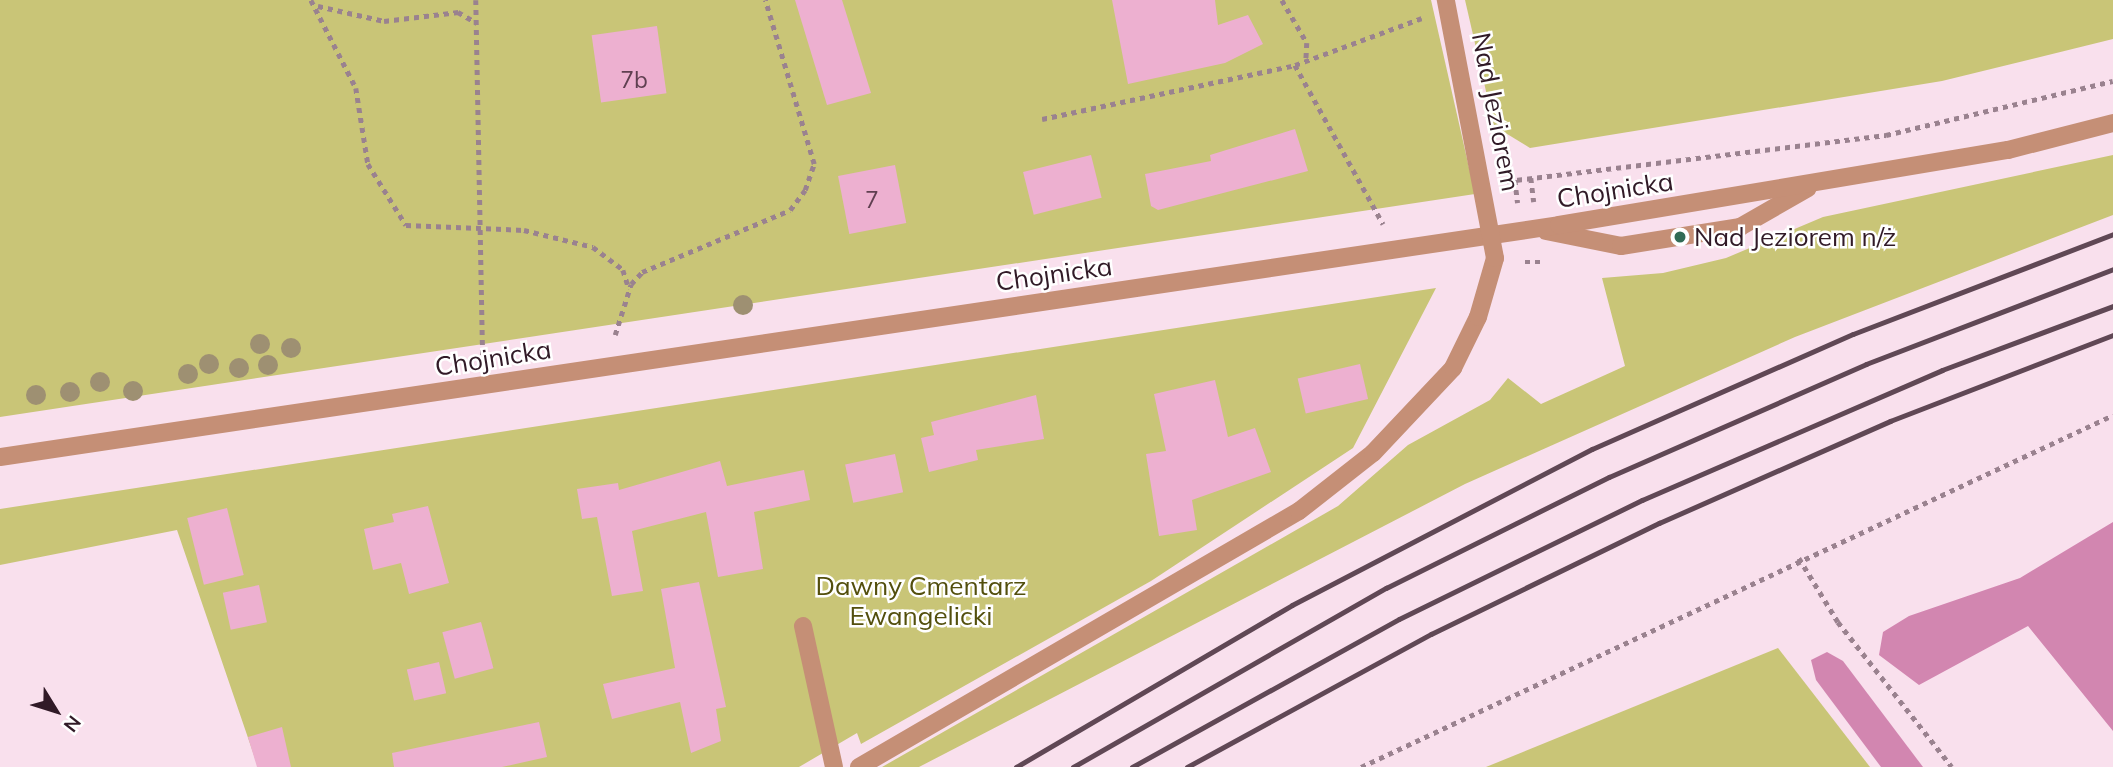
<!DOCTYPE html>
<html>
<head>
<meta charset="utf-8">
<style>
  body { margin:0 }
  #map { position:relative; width:2113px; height:767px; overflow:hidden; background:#f9e0ed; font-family:Mulish,sans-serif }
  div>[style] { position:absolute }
  .green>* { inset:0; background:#c9c577 }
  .water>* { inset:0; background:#d286b0 }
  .building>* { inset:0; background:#edb0d0; transform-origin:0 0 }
  .path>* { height:4.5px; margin-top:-2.25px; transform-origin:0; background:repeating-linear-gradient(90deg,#9a828f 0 5px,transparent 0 10px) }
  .minor>* { height:18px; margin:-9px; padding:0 9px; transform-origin:9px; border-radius:9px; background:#c58f76 }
  .rail>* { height:5px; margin:-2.5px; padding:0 2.5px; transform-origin:2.5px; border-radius:2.5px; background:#604855 }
  .trees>* { width:20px; height:20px; margin:-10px; border-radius:50%; background:#9e9072 }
  .dots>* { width:19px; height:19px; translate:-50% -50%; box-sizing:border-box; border:4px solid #fff; border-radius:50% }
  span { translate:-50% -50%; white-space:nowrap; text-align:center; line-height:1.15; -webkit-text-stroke:5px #fff; paint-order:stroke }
  .number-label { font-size:23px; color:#604051 }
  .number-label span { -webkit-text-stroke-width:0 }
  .street-label { font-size:26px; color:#311a27 }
  .poi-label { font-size:26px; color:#311a27 }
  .left { translate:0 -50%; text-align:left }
  .park-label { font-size:26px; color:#534f0d }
  .north { position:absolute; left:21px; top:676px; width:70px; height:70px; -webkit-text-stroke:5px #fff; paint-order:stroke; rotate:128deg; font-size:19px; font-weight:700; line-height:28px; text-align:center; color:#311a27 }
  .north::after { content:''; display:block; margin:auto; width:24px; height:32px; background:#311a27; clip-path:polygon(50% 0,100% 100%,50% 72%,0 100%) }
</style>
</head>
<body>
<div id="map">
  <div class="green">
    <i style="clip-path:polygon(0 0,1431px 0,1475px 194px,0 417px)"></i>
    <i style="clip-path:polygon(1465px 0,2113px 0,2113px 39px,1942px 81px,1530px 148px,1494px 126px)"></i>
    <i style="clip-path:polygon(2113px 155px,2113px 215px,1795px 337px,1465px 484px,919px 767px,882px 767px,1338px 506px,1408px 445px,1490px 400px,1508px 378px,1541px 404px,1625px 366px,1602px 278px,1663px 273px,1726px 258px,1823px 217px)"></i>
    <i style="clip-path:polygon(1436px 288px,1353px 448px,1151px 581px,861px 744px,857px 733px,799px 767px,258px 767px,177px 530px,0 565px,0 509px)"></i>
    <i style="clip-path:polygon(1778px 648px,1870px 767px,1486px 767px)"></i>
  </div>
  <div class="water">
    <i style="clip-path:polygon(2113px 522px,2113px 731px,2028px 626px,1919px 685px,1879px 655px,1883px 632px,1909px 616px,2020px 578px)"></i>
    <i style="clip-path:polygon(1827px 652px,1843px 661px,1923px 767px,1881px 767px,1816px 680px,1811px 660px)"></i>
  </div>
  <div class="building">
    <i style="clip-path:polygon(795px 0,842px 0,871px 93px,827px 105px)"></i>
    <i style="clip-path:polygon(1112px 0,1215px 0,1218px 25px,1248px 15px,1263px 44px,1225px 63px,1128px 84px)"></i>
    <i style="left:657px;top:26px;width:68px;height:66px;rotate:82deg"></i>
    <i style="clip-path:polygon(1295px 129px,1308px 171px,1158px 210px,1151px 206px,1145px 174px,1211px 161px,1210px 155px)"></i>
    <i style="left:1091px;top:155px;width:44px;height:70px;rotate:76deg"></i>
    <i style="left:895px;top:165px;width:59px;height:58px;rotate:79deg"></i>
    <i style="left:1360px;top:364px;width:36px;height:64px;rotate:77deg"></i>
    <i style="clip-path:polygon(1215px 380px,1228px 437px,1255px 428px,1271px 472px,1192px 500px,1197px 530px,1159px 536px,1146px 454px,1166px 451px,1154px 394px)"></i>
    <i style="clip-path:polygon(1036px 395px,1044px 439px,976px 450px,978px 460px,929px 472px,921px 438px,934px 435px,931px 422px)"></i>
    <i style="left:895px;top:454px;width:39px;height:51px;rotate:78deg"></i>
    <i style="clip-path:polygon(720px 461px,727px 486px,804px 470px,810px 500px,754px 512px,763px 569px,718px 577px,706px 512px,632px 531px,643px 591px,612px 596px,597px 517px,582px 519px,577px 489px,618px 483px,619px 490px)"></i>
    <i style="clip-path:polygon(428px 506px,449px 583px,409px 594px,401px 563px,373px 570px,364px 529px,394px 522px,392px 514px)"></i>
    <i style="left:227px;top:508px;width:69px;height:41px;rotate:76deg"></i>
    <i style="clip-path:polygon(699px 582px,726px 707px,716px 709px,721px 741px,691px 753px,680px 702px,612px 719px,603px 684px,675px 668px,661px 589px)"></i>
    <i style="left:259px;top:585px;width:38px;height:37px;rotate:78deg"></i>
    <i style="left:481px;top:622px;width:48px;height:40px;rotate:75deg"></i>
    <i style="left:439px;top:662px;width:32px;height:33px;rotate:77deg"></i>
    <i style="clip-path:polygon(539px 722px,547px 757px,502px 767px,394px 767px,392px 753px)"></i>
    <i style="clip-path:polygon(282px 727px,291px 767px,257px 767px,248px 737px)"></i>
  </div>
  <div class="path">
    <i style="left:311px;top:0;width:99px;rotate:62.9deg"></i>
    <i style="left:356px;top:88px;width:77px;rotate:81deg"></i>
    <i style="left:368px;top:164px;width:72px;rotate:58.1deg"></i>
    <i style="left:406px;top:225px;width:118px;rotate:2.4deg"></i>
    <i style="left:524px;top:230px;width:71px;rotate:13.8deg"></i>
    <i style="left:593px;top:247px;width:38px;rotate:37deg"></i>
    <i style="left:623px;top:270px;width:20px;rotate:72deg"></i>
    <i style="left:476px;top:0;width:358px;rotate:88.9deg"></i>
    <i style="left:1282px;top:0;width:50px;rotate:59.8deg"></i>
    <i style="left:1307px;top:43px;width:18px;rotate:93deg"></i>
    <i style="left:318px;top:6px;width:68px;rotate:12.8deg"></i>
    <i style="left:384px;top:21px;width:75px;rotate:-6.9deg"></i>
    <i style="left:458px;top:12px;width:22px;rotate:30deg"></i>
    <i style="left:1295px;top:65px;width:182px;rotate:61deg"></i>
    <i style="left:1042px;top:119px;width:259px;rotate:-12deg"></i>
    <i style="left:1295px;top:65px;width:135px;rotate:-20.3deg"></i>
    <i style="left:1531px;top:178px;width:24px;rotate:83deg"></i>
    <i style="left:1515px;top:180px;width:23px;rotate:83deg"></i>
    <i style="left:1507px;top:181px;width:382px;rotate:-6.9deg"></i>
    <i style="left:1886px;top:135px;width:233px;rotate:-13.4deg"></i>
    <i style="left:1525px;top:262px;width:19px"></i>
    <i style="left:615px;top:335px;width:53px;rotate:-72.6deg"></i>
    <i style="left:631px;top:284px;width:16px;rotate:-47deg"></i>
    <i style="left:642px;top:272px;width:160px;rotate:-22.7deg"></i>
    <i style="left:790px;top:210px;width:25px;rotate:-53deg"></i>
    <i style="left:805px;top:190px;width:28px;rotate:-71deg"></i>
    <i style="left:814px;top:164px;width:171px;rotate:-106.6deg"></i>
    <i style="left:1799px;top:558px;width:75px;rotate:58.6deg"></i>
    <i style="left:1838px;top:622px;width:184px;rotate:51.8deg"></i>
    <i style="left:1361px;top:767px;width:830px;rotate:-25.08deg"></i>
  </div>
  <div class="minor">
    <i style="left:1546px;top:231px;width:76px;rotate:11.3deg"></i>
    <i style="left:1621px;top:246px;width:121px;rotate:-9.1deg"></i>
    <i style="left:1740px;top:227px;width:78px;rotate:-29.8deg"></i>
    <i style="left:0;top:457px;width:1576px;rotate:-8.46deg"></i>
    <i style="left:1559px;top:225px;width:455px;rotate:-9.5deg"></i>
    <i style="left:2008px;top:150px;width:108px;rotate:-14.4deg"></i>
    <i style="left:803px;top:626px;width:144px;rotate:77.6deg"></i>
    <i style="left:859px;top:767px;width:509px;rotate:-30.19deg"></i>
    <i style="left:1299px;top:511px;width:94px;rotate:-38.1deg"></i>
    <i style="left:1373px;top:453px;width:117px;rotate:-46.7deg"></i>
    <i style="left:1453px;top:368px;width:57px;rotate:-63.9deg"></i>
    <i style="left:1478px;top:317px;width:61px;rotate:-73.9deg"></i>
    <i style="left:1495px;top:258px;width:263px;rotate:-100.8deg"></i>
  </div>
  <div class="rail">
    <i style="left:1016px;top:767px;width:320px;rotate:-30.4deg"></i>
    <i style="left:1292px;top:605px;width:338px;rotate:-27.5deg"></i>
    <i style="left:1592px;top:449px;width:285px;rotate:-23.8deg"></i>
    <i style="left:1853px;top:334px;width:279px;rotate:-21deg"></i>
    <i style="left:1073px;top:767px;width:361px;rotate:-29.8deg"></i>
    <i style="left:1386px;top:588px;width:249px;rotate:-26.5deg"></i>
    <i style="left:1609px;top:477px;width:281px;rotate:-23.7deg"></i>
    <i style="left:1866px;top:364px;width:265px;rotate:-21deg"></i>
    <i style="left:1132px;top:767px;width:305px;rotate:-29deg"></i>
    <i style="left:1399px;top:619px;width:271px;rotate:-26.1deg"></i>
    <i style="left:1642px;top:500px;width:327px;rotate:-23.4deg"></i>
    <i style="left:1942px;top:370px;width:183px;rotate:-20.5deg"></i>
    <i style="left:1187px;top:767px;width:278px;rotate:-28.6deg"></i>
    <i style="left:1431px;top:634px;width:254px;rotate:-26deg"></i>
    <i style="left:1659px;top:523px;width:253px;rotate:-23.8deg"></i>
    <i style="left:1890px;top:421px;width:239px;rotate:-21.1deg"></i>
  </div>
  <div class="trees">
    <i style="left:743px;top:305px"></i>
    <i style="left:260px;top:344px"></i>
    <i style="left:291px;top:348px"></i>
    <i style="left:209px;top:364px"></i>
    <i style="left:268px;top:365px"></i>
    <i style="left:239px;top:368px"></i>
    <i style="left:188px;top:374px"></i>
    <i style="left:100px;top:382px"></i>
    <i style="left:133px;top:391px"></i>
    <i style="left:70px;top:392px"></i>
    <i style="left:36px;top:395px"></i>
  </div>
  <div class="dots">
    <i style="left:1680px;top:237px;background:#316b55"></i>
  </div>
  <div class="number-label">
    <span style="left:634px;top:80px">7b</span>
    <span style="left:872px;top:200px">7</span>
  </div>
  <div class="street-label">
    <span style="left:1496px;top:112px;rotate:79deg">Nad Jeziorem</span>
    <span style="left:1615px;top:190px;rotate:-9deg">Chojnicka</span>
    <span style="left:1054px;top:274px;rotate:-8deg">Chojnicka</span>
    <span style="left:493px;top:358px;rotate:-9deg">Chojnicka</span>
  </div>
  <div class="poi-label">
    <span class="left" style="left:1694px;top:237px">Nad Jeziorem n/ż</span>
  </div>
  <div class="park-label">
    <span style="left:921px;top:601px">Dawny Cmentarz<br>Ewangelicki</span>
  </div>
  <div class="north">N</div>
</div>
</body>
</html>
